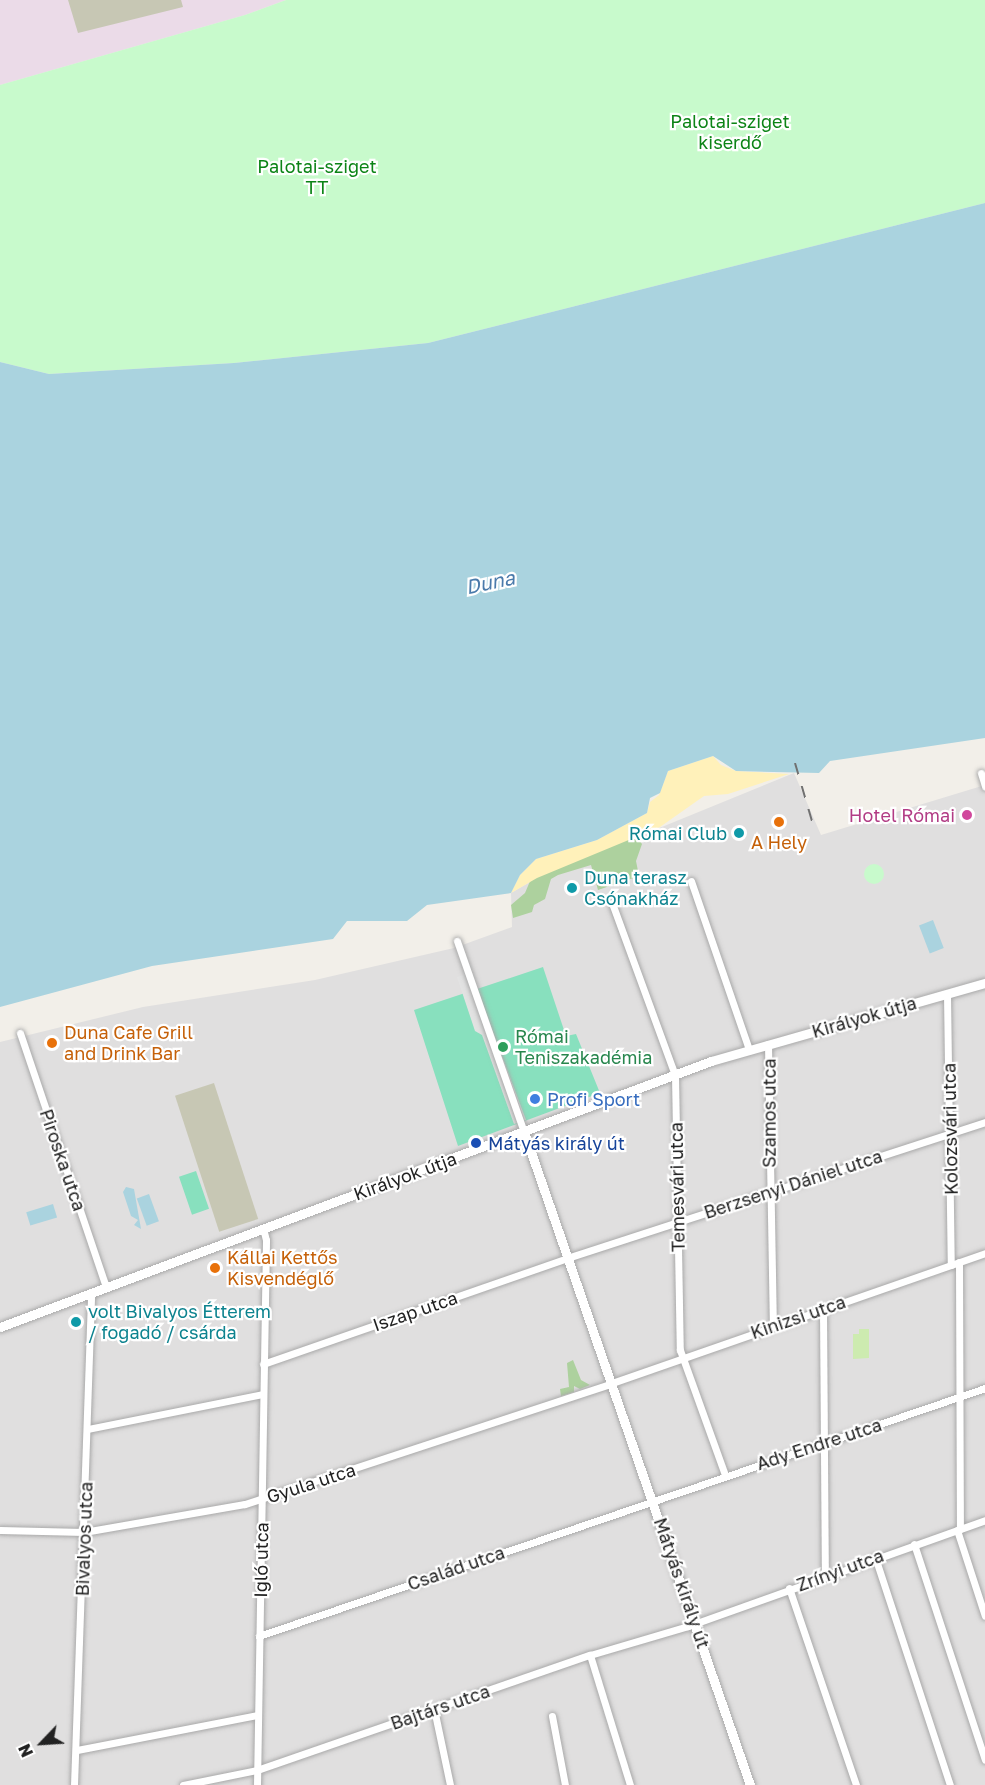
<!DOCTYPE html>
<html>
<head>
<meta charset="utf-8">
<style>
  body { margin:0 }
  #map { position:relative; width:985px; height:1785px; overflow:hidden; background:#f2efe9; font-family:"Golos Text",sans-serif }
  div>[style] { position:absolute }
  .residential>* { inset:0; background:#e0dfdf }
  .industrial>* { inset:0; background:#ebdbe8 }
  .construction>* { inset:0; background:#c7c7b4; transform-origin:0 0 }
  .grass>* { inset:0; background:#cdebb0 }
  .forest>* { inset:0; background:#add19e }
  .sand>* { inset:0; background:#fff1ba }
  .park>* { inset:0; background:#c8facc }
  .round { border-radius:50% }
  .pitch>* { inset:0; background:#88e0be; transform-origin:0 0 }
  .parking>* { inset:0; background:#e2e2e2 }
  .water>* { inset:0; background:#aad3df; transform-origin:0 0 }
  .roads { filter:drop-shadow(0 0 2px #a9a9a9) drop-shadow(0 0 2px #a9a9a9) }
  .minor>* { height:7px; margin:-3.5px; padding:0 3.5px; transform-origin:3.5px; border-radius:3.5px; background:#fff }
  .tertiary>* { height:9px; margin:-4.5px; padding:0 4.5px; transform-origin:4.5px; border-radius:4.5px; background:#fff }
  .rail>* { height:2px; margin-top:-1px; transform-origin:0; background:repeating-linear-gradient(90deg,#707070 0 12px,transparent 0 24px) }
  .dots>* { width:16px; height:16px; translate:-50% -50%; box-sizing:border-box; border:3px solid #fff; border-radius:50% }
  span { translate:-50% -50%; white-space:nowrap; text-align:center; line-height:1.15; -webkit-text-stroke:4.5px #fff; paint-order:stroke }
  .park-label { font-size:18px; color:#0c8416 }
  .hotel-label { font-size:18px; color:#b23c85 }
  .right { translate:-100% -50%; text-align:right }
  .culture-label { font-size:18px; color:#0d838f }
  .left { translate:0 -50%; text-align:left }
  .food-label { font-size:18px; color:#c56008 }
  .street-label { font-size:18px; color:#222 }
  .leisure-label { font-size:18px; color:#27864d }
  .shop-label { font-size:18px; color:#366cbe }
  .transit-label { font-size:18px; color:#164399 }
  .water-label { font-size:20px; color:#4a7aab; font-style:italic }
  .north { position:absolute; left:12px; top:1713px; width:60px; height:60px; -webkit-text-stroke:4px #fff; paint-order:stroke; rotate:245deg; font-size:16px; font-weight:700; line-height:24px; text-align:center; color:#222 }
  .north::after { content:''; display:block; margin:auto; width:21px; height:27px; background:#222; clip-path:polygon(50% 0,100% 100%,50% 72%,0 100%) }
</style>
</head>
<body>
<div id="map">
  <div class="residential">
    <i style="clip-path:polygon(794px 773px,821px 835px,985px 785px,985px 1785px,0 1785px,0 1042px,143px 1007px,315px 980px,454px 948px,512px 927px,511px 893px,537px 878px)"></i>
  </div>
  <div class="industrial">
    <i style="clip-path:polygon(0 0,286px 0,245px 15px,0 85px)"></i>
  </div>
  <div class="construction">
    <i style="clip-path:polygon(68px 0,181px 0,183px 7px,78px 33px)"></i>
    <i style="left:214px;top:1083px;width:143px;height:41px;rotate:72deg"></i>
  </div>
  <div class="grass">
    <i style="clip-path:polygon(859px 1329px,869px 1329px,869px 1358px,853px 1359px,853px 1334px,859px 1334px)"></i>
  </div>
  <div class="forest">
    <i style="clip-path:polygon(632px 831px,642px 844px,636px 861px,639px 876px,598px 890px,591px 865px,558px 875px,551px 879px,545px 899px,534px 905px,532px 912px,513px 918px,511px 905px,525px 893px,533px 874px)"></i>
    <i style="clip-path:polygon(573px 1360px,581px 1380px,590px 1385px,580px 1389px,574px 1386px,574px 1392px,561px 1396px,560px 1389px,569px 1387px,567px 1363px)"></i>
  </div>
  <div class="sand">
    <i style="clip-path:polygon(713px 756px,721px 765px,736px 771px,789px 774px,728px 794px,704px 796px,660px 827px,537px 878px,511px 893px,520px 875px,536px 859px,597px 840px,647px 813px,650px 802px,659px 795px,668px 771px)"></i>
  </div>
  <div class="park">
    <i style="clip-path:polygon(286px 0,985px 0,985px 203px,428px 343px,234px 363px,49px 374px,0 362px,0 85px,245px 15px)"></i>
    <i class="round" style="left:864px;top:864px;width:20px;height:20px"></i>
  </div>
  <div class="pitch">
    <i style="clip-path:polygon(543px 967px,566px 1036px,576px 1034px,600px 1093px,458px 1146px,414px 1010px)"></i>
    <i style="left:196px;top:1171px;width:40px;height:18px;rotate:71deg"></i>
  </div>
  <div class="parking">
    <i style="clip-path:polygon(472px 970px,484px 1008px,526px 1120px,514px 1124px,482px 1035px,475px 1031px,457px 977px)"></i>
  </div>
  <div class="water">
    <i style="clip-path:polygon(985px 203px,985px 738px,830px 761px,819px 773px,736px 771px,713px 756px,668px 771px,660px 793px,650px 798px,647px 813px,597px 840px,536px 859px,520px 875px,511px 893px,427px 905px,407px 921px,347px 921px,333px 939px,152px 966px,0 1007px,0 362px,49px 374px,234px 363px,428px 343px)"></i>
    <i style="left:933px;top:920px;width:30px;height:15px;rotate:69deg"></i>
    <i style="clip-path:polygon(126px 1187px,134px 1189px,141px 1229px,134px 1225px,138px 1220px,131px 1216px,123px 1192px)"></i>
    <i style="left:149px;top:1194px;width:29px;height:13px;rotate:70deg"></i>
    <i style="left:53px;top:1204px;width:14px;height:28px;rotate:73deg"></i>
  </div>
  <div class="roads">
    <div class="minor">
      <i style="left:981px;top:773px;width:14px;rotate:73deg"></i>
      <i style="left:691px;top:881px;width:178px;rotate:71deg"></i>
      <i style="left:612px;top:903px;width:183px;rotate:69.9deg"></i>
      <i style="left:675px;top:1075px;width:275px;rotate:89deg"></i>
      <i style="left:680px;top:1350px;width:133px;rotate:70.2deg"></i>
      <i style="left:457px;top:941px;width:202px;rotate:70.7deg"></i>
      <i style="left:947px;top:994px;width:271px;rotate:89.2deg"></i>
      <i style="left:20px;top:1033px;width:268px;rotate:71.3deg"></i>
      <i style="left:768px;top:1044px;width:281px;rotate:89deg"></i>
      <i style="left:959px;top:1262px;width:267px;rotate:89.8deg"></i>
      <i style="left:823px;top:1308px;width:268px;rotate:89.6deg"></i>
      <i style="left:263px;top:1364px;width:322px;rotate:-19.2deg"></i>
      <i style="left:567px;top:1258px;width:440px;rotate:-18deg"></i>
      <i style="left:88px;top:1429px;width:178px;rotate:-11.3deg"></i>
      <i style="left:0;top:1530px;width:84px;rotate:1.4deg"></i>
      <i style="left:84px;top:1532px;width:163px;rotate:-9.9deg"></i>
      <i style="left:245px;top:1504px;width:386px;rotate:-18.2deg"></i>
      <i style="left:612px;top:1383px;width:395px;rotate:-19.2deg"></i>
      <i style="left:957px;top:1530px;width:90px;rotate:72deg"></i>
      <i style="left:914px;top:1544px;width:227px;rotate:71.8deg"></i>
      <i style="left:875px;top:1557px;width:240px;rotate:71.8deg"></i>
      <i style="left:789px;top:1588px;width:208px;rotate:71.2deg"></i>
      <i style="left:259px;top:1636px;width:767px;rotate:-18.86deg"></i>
      <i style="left:590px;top:1655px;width:136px;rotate:72.9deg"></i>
      <i style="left:434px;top:1709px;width:78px;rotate:78.1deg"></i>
      <i style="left:552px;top:1716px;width:70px;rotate:79.3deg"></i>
      <i style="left:77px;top:1750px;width:183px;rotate:-11deg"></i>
      <i style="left:74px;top:1785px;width:493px;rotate:-88deg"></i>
      <i style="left:183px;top:1785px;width:76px;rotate:-11.5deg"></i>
      <i style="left:257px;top:1770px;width:352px;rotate:-19.1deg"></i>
      <i style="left:590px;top:1655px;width:102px;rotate:-16.5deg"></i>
      <i style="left:688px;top:1626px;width:315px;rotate:-19.6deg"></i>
      <i style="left:257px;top:1785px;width:545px;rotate:-89.05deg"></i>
      <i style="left:266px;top:1240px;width:12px;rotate:-104deg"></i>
    </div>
    <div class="tertiary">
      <i style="left:524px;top:1132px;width:691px;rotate:70.91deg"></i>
      <i style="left:0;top:1327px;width:759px;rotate:-20.51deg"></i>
      <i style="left:711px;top:1061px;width:285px;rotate:-15.9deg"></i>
    </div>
  </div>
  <div class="rail">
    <i style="left:795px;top:763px;width:68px;rotate:73.7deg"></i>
  </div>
  <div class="dots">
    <i style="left:967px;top:815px;background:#d1479c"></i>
    <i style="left:779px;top:822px;background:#e8710a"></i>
    <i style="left:739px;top:833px;background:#0f9aa8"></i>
    <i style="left:572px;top:888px;background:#0f9aa8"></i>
    <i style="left:52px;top:1043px;background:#e8710a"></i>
    <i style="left:503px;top:1047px;background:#2e9e5b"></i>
    <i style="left:535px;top:1099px;background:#3f7fe0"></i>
    <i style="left:476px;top:1143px;background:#1a4fb4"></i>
    <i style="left:215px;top:1268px;background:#e8710a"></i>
    <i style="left:76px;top:1322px;background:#0f9aa8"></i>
  </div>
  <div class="park-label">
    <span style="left:730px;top:132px">Palotai-sziget<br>kiserdő</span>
    <span style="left:317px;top:177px">Palotai-sziget<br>TT</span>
  </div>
  <div class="hotel-label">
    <span class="right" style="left:955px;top:815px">Hotel Római</span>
  </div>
  <div class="culture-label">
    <span class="right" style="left:727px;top:833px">Római Club</span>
    <span class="left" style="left:584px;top:888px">Duna terasz<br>Csónakház</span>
    <span class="left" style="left:88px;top:1322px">volt Bivalyos Étterem<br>/ fogadó / csárda</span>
  </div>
  <div class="food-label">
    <span style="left:779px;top:842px">A Hely</span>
    <span class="left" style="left:64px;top:1043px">Duna Cafe Grill<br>and Drink Bar</span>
    <span class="left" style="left:227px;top:1268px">Kállai Kettős<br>Kisvendéglő</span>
  </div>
  <div class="street-label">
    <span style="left:864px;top:1017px;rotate:-16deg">Királyok útja</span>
    <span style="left:769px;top:1113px;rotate:-90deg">Szamos utca</span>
    <span style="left:950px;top:1129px;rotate:-91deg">Kolozsvári utca</span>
    <span style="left:63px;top:1160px;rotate:71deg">Piroska utca</span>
    <span style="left:405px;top:1176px;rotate:-20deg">Királyok útja</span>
    <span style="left:793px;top:1184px;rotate:-18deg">Berzsenyi Dániel utca</span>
    <span style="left:677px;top:1187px;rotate:-91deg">Temesvári utca</span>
    <span style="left:415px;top:1311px;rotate:-19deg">Iszap utca</span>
    <span style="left:798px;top:1317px;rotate:-19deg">Kinizsi utca</span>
    <span style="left:819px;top:1444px;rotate:-18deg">Ady Endre utca</span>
    <span style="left:311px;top:1483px;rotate:-18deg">Gyula utca</span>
    <span style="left:84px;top:1539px;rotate:-88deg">Bivalyos utca</span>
    <span style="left:261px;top:1560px;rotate:-89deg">Igló utca</span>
    <span style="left:456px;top:1568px;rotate:-19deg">Család utca</span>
    <span style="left:840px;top:1570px;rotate:-20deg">Zrínyi utca</span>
    <span style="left:682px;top:1583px;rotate:71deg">Mátyás király út</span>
    <span style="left:440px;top:1707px;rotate:-19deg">Bajtárs utca</span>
  </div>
  <div class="leisure-label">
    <span class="left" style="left:515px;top:1047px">Római<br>Teniszakadémia</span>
  </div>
  <div class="shop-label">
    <span class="left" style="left:547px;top:1099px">Profi Sport</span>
  </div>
  <div class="transit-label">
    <span class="left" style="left:488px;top:1143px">Mátyás király út</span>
  </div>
  <div class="water-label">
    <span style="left:490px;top:582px;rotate:-12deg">Duna</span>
  </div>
  <div class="north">N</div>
</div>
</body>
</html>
